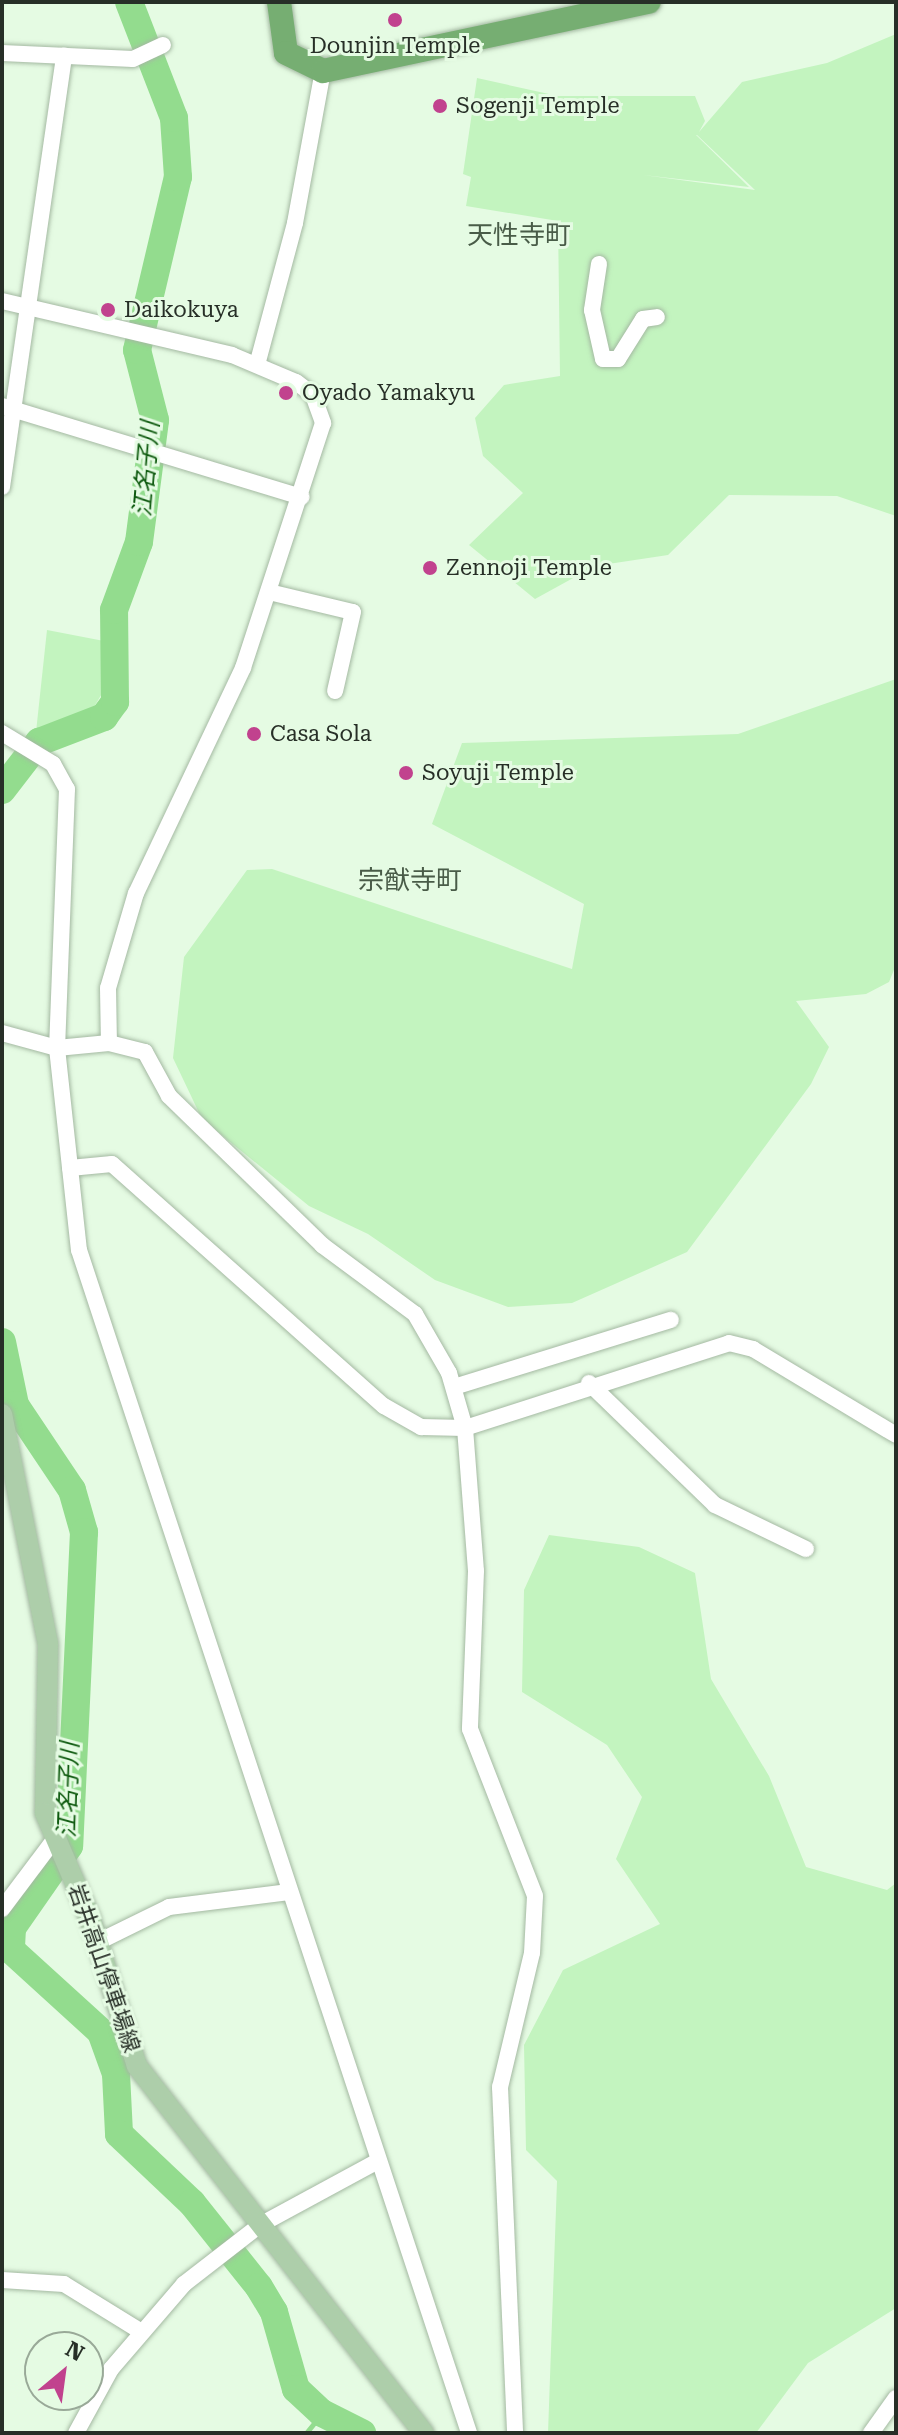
<!DOCTYPE html>
<meta charset="utf-8">
<style>
body{margin:0}
#map{position:relative;width:898px;height:2435px;overflow:hidden;background:#e5fbe3;font-family:"Roboto Serif","Noto Sans JP",serif}
div>[style]{position:absolute}
.green>*{inset:0;background:#c3f4bf}
.stream>*{height:5px;margin:-2.5px;padding:0 2.5px;transform-origin:2.5px;border-radius:2.5px;background:#93dc8e}
.river>*{height:28px;margin:-14px;padding:0 14px;transform-origin:14px;border-radius:14px;background:#93dc8e}
.roads{filter:drop-shadow(0 0 2px #a4b9a2) drop-shadow(0 0 2px #a4b9a2)}
.minor>*{height:16px;margin:-8px;padding:0 8px;transform-origin:8px;border-radius:8px;background:#fff}
.major>*{height:20px;margin:-10px;padding:0 10px;transform-origin:10px;border-radius:10px;background:#adceaa}
.highway>*{height:24px;margin:-12px;padding:0 12px;transform-origin:12px;border-radius:12px;background:#76ae72}
.dots>*{width:22px;height:22px;translate:-50% -50%;box-sizing:border-box;border:4px solid #e5fbe3;border-radius:50%}
span{translate:-50% -50%;white-space:nowrap;text-align:center;line-height:1.15;-webkit-text-stroke:6px #e5fbe3;paint-order:stroke}
.poi-label{font-size:22px;color:#272f27}
.left{translate:0 -50%;text-align:left}
.street-label{font-size:22px;color:#272f27}
.water-label{font-size:24px;color:#0e5a0f;font-style:italic}
.quarter-label{font-size:26px;color:#495c48}
.frame{position:absolute;inset:0;border:4px solid #272f27;pointer-events:none}
.north{position:absolute;left:24px;top:2331px;width:80px;height:80px;box-sizing:border-box;background:#e5fbe3;border:2px solid #99a998;border-radius:50%;rotate:29deg;font-size:22px;font-weight:700;line-height:32px;text-align:center;color:#272f27}
.north::after{content:'';display:block;margin:auto;width:28px;height:36px;background:#c1428e;clip-path:polygon(50% 0,100% 100%,50% 72%,0 100%)}
</style>
<div id="map">
<div class="green">
<div style="clip-path:polygon(evenodd,896px 34px,896px 516px,837px 496px,729px 495px,668px 555px,595px 566px,535px 599px,469px 545px,523px 493px,483px 456px,475px 418px,504px 385px,560px 376px,558px 221px,466px 206px,471px 177px,463px 174px,477px 78px,558px 96px,695px 96px,705px 121px,699px 132px,742px 82px,827px 63px,896px 34px,696px 135px,697px 135px,755px 190px,643px 175px,749px 187px,696px 135px)"></div>
<div style="clip-path:polygon(47px 630px,104px 641px,110px 680px,94px 707px,36px 732px)"></div>
<div style="clip-path:polygon(896px 679px,896px 965px,889px 982px,866px 994px,796px 1001px,829px 1047px,811px 1084px,687px 1252px,572px 1303px,508px 1307px,435px 1280px,368px 1234px,309px 1206px,202px 1119px,173px 1058px,184px 957px,247px 870px,272px 869px,572px 969px,584px 904px,432px 824px,462px 743px,738px 734px)"></div>
<div style="clip-path:polygon(549px 1535px,639px 1547px,695px 1573px,711px 1679px,769px 1776px,806px 1867px,887px 1890px,896px 1883px,896px 2308px,808px 2363px,756px 2433px,548px 2433px,557px 2181px,526px 2150px,524px 2045px,563px 1970px,660px 1924px,616px 1859px,642px 1797px,607px 1745px,522px 1692px,524px 1590px)"></div>
</div>
<div class="stream">
<div style="left:306px;top:2433px;width:26px;rotate:-51deg"></div>
</div>
<div class="river">
<div style="left:2px;top:790px;width:61px;rotate:-52.4deg"></div>
<div style="left:39px;top:742px;width:70px;rotate:-21deg"></div>
<div style="left:104px;top:717px;width:19px;rotate:-54deg"></div>
<div style="left:115px;top:702px;width:92px;rotate:-90.6deg"></div>
<div style="left:114px;top:610px;width:72px;rotate:-69.8deg"></div>
<div style="left:139px;top:542px;width:123px;rotate:-82.5deg"></div>
<div style="left:155px;top:420px;width:72px;rotate:-104.4deg"></div>
<div style="left:137px;top:350px;width:178px;rotate:-76.7deg"></div>
<div style="left:178px;top:177px;width:59px;rotate:-93.9deg"></div>
<div style="left:174px;top:118px;width:124px;rotate:-111.2deg"></div>
<div style="left:2px;top:1342px;width:64px;rotate:78.3deg"></div>
<div style="left:15px;top:1405px;width:102px;rotate:56.2deg"></div>
<div style="left:72px;top:1490px;width:44px;rotate:74.1deg"></div>
<div style="left:84px;top:1532px;width:314px;rotate:92.7deg"></div>
<div style="left:69px;top:1846px;width:100px;rotate:124.8deg"></div>
<div style="left:12px;top:1928px;width:22px;rotate:93deg"></div>
<div style="left:11px;top:1950px;width:122px;rotate:42.3deg"></div>
<div style="left:101px;top:2032px;width:45px;rotate:70.3deg"></div>
<div style="left:116px;top:2074px;width:60px;rotate:87.1deg"></div>
<div style="left:119px;top:2134px;width:100px;rotate:43.4deg"></div>
<div style="left:192px;top:2203px;width:107px;rotate:51.4deg"></div>
<div style="left:259px;top:2287px;width:29px;rotate:59deg"></div>
<div style="left:274px;top:2312px;width:80px;rotate:74.1deg"></div>
<div style="left:296px;top:2389px;width:35px;rotate:43deg"></div>
<div style="left:322px;top:2413px;width:45px;rotate:26.6deg"></div>
</div>
<div class="roads">
<div class="minor">
<div style="left:2px;top:53px;width:131px;rotate:2.6deg"></div>
<div style="left:133px;top:59px;width:33px;rotate:-25deg"></div>
<div style="left:599px;top:264px;width:47px;rotate:98.7deg"></div>
<div style="left:592px;top:310px;width:50px;rotate:77.3deg"></div>
<div style="left:603px;top:359px;width:15px"></div>
<div style="left:618px;top:359px;width:47px;rotate:-58deg"></div>
<div style="left:643px;top:319px;width:14px;rotate:-8deg"></div>
<div style="left:2px;top:301px;width:236px;rotate:13.2deg"></div>
<div style="left:232px;top:355px;width:69px;rotate:22.9deg"></div>
<div style="left:296px;top:382px;width:21px;rotate:37deg"></div>
<div style="left:313px;top:395px;width:30px;rotate:70deg"></div>
<div style="left:323px;top:423px;width:258px;rotate:108.1deg"></div>
<div style="left:243px;top:668px;width:249px;rotate:115.4deg"></div>
<div style="left:136px;top:893px;width:99px;rotate:106.4deg"></div>
<div style="left:108px;top:988px;width:55px;rotate:89deg"></div>
<div style="left:257px;top:365px;width:147px;rotate:-75deg"></div>
<div style="left:295px;top:223px;width:155px;rotate:-79.6deg"></div>
<div style="left:2px;top:406px;width:313px;rotate:16.9deg"></div>
<div style="left:2px;top:487px;width:436px;rotate:-81.8deg"></div>
<div style="left:269px;top:592px;width:86px;rotate:13.4deg"></div>
<div style="left:353px;top:612px;width:81px;rotate:102.8deg"></div>
<div style="left:2px;top:733px;width:60px;rotate:31.3deg"></div>
<div style="left:53px;top:764px;width:29px;rotate:61deg"></div>
<div style="left:67px;top:789px;width:259px;rotate:92.2deg"></div>
<div style="left:57px;top:1048px;width:203px;rotate:83.8deg"></div>
<div style="left:79px;top:1250px;width:1246px;rotate:71.75deg"></div>
<div style="left:2px;top:1033px;width:57px;rotate:15.3deg"></div>
<div style="left:57px;top:1048px;width:52px;rotate:-5.5deg"></div>
<div style="left:109px;top:1043px;width:37px;rotate:14deg"></div>
<div style="left:145px;top:1052px;width:50px;rotate:61.4deg"></div>
<div style="left:169px;top:1096px;width:214px;rotate:44.2deg"></div>
<div style="left:322px;top:1245px;width:116px;rotate:36.6deg"></div>
<div style="left:415px;top:1314px;width:68px;rotate:60deg"></div>
<div style="left:449px;top:1373px;width:57px;rotate:73.8deg"></div>
<div style="left:465px;top:1428px;width:143px;rotate:85.6deg"></div>
<div style="left:476px;top:1571px;width:158px;rotate:92.2deg"></div>
<div style="left:470px;top:1729px;width:179px;rotate:68.7deg"></div>
<div style="left:535px;top:1896px;width:57px;rotate:93deg"></div>
<div style="left:532px;top:1953px;width:138px;rotate:103.4deg"></div>
<div style="left:500px;top:2087px;width:346px;rotate:87.5deg"></div>
<div style="left:70px;top:1168px;width:42px;rotate:-5.4deg"></div>
<div style="left:112px;top:1164px;width:364px;rotate:41.7deg"></div>
<div style="left:384px;top:1406px;width:43px;rotate:29.6deg"></div>
<div style="left:421px;top:1427px;width:44px;rotate:1.3deg"></div>
<div style="left:465px;top:1428px;width:277px;rotate:-17.8deg"></div>
<div style="left:729px;top:1343px;width:25px;rotate:14deg"></div>
<div style="left:753px;top:1349px;width:167px;rotate:31deg"></div>
<div style="left:589px;top:1383px;width:175px;rotate:44.1deg"></div>
<div style="left:715px;top:1505px;width:101px;rotate:25.8deg"></div>
<div style="left:454px;top:1387px;width:227px;rotate:-17.2deg"></div>
<div style="left:2px;top:1909px;width:86px;rotate:-53deg"></div>
<div style="left:98px;top:1942px;width:79px;rotate:-26.2deg"></div>
<div style="left:169px;top:1907px;width:121px;rotate:-7.1deg"></div>
<div style="left:2px;top:2280px;width:62px;rotate:3.7deg"></div>
<div style="left:64px;top:2284px;width:89px;rotate:31.7deg"></div>
<div style="left:76px;top:2433px;width:73px;rotate:-61.3deg"></div>
<div style="left:111px;top:2369px;width:112px;rotate:-49.3deg"></div>
<div style="left:184px;top:2284px;width:96px;rotate:-37.8deg"></div>
<div style="left:260px;top:2225px;width:132px;rotate:-28.5deg"></div>
<div style="left:871px;top:2433px;width:43px;rotate:-54.5deg"></div>
</div>
<div class="major">
<div style="left:2px;top:1414px;width:235px;rotate:78.7deg"></div>
<div style="left:48px;top:1644px;width:169px;rotate:91deg"></div>
<div style="left:45px;top:1813px;width:114px;rotate:66.8deg"></div>
<div style="left:90px;top:1918px;width:155px;rotate:72.4deg"></div>
<div style="left:137px;top:2066px;width:466px;rotate:52deg"></div>
</div>
<div class="highway">
<div style="left:279px;top:2px;width:51px;rotate:82.2deg"></div>
<div style="left:286px;top:53px;width:41px;rotate:25.9deg"></div>
<div style="left:323px;top:71px;width:333px;rotate:-12deg"></div>
</div>
</div>
<div class="dots">
<div style="left:395px;top:20px;background:#c1428e"></div>
<div style="left:440px;top:106px;background:#c1428e"></div>
<div style="left:108px;top:310px;background:#c1428e"></div>
<div style="left:286px;top:393px;background:#c1428e"></div>
<div style="left:430px;top:568px;background:#c1428e"></div>
<div style="left:254px;top:734px;background:#c1428e"></div>
<div style="left:406px;top:773px;background:#c1428e"></div>
</div>
<div class="poi-label">
<span style="left:395px;top:46px">Dounjin Temple</span>
<span class="left" style="left:456px;top:106px">Sogenji Temple</span>
<span class="left" style="left:124px;top:310px">Daikokuya</span>
<span class="left" style="left:302px;top:393px">Oyado Yamakyu</span>
<span class="left" style="left:446px;top:568px">Zennoji Temple</span>
<span class="left" style="left:270px;top:734px">Casa Sola</span>
<span class="left" style="left:422px;top:773px">Soyuji Temple</span>
</div>
<div class="street-label">
<span style="left:104px;top:1968px;rotate:71deg">岩井高山停車場線</span>
</div>
<div class="water-label">
<span style="left:147px;top:469px;rotate:-85deg">江名子川</span>
<span style="left:69px;top:1790px;rotate:-88deg">江名子川</span>
</div>
<div class="quarter-label">
<span style="left:519px;top:236px">天性寺町</span>
<span style="left:410px;top:881px">宗猷寺町</span>
</div>
<div class="frame"></div>
<div class="north">N</div>
</div>
